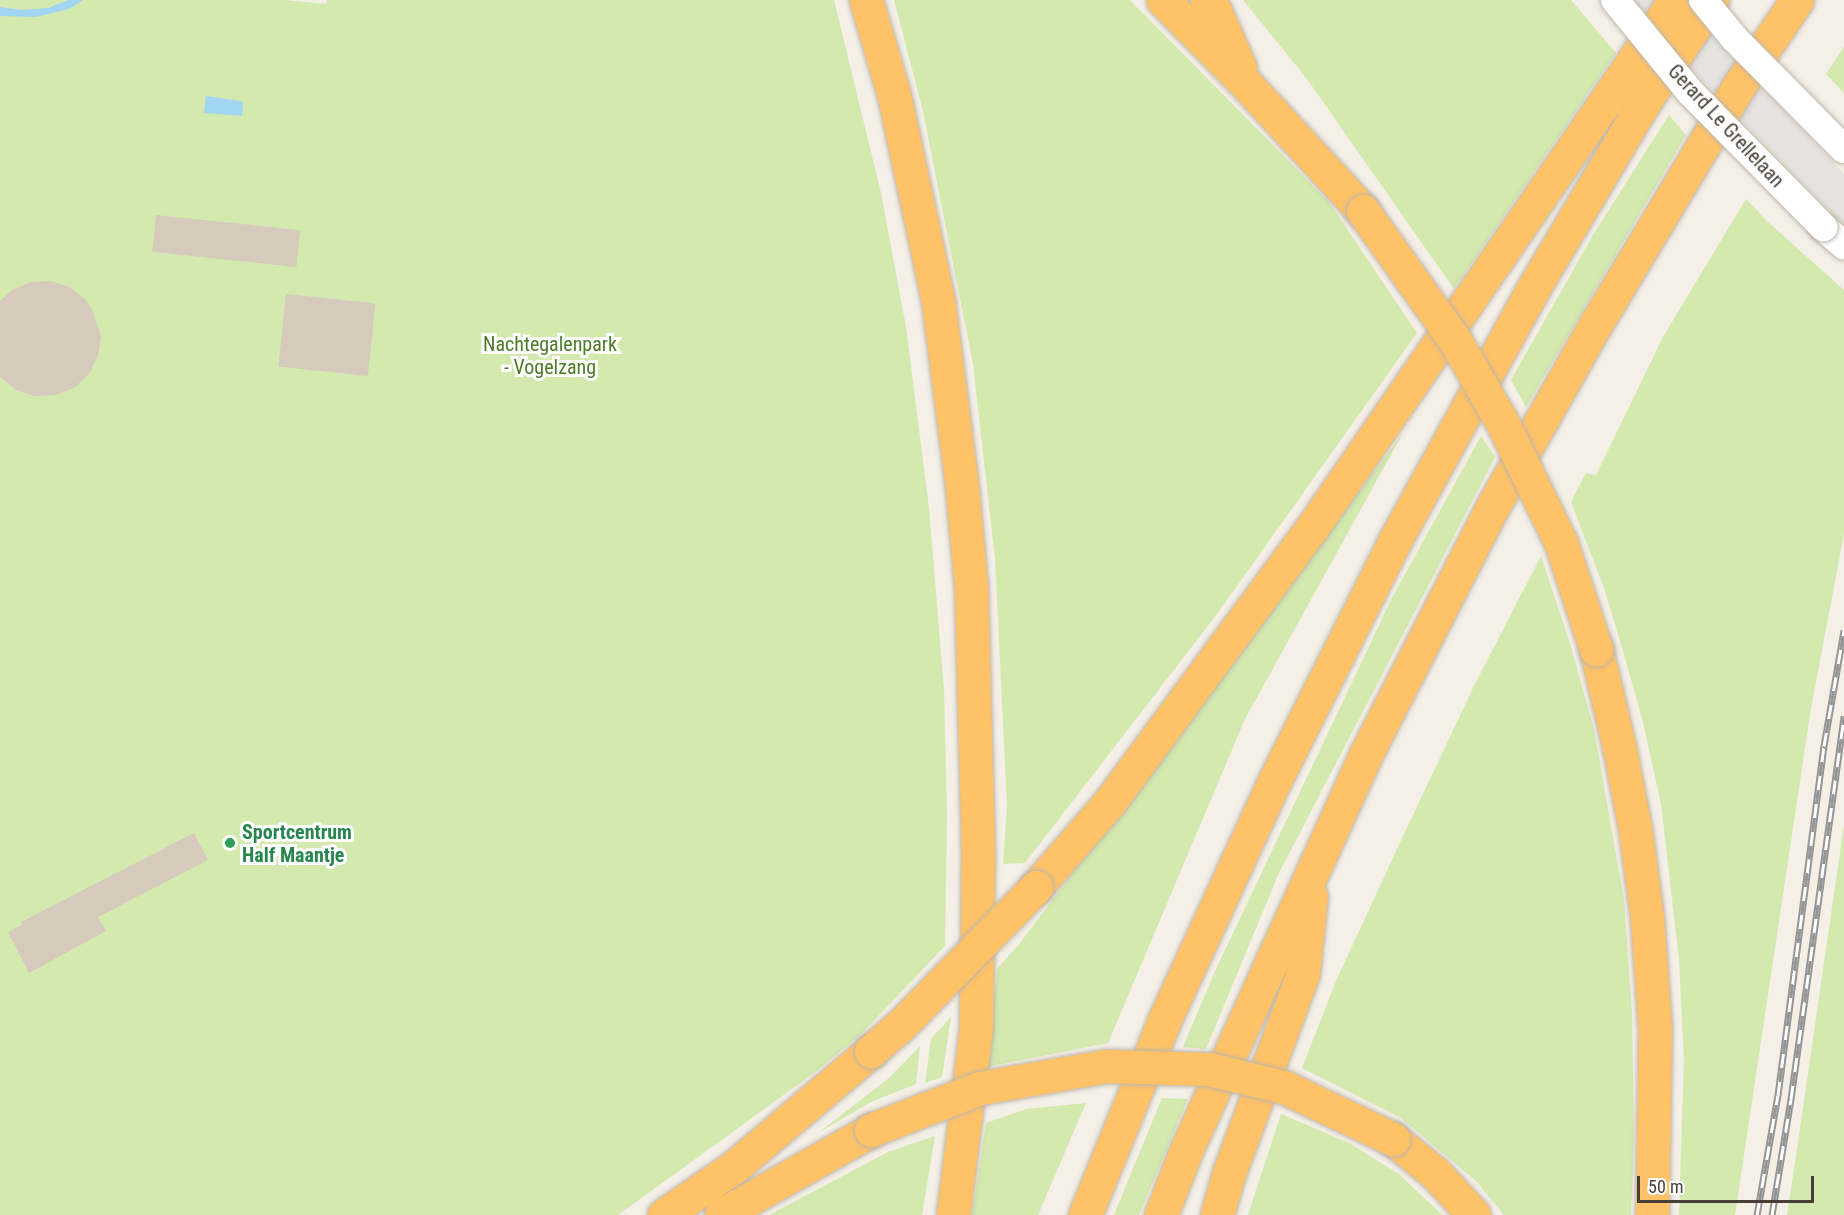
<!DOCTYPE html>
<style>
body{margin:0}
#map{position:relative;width:1844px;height:1215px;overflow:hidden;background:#f4efe7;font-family:"Roboto Condensed",sans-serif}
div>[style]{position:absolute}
.green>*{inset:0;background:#d3e9ae}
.parking>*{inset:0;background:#e5e2df}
.water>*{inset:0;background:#a1d6f2}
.building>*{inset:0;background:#d6cabc;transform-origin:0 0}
.roads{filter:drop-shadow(0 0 2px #bfb6a9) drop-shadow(0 0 2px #bfb6a9)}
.minor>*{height:28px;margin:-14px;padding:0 14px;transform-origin:14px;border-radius:14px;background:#fff}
.highway>*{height:33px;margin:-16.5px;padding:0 16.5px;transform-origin:16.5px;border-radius:16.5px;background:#ffc266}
.rail>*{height:7px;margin-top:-3.5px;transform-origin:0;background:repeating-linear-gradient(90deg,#fff 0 14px,#969696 0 28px);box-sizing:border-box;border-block:2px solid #969696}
.bridges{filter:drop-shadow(0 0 2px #bfb6a9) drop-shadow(0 0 2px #bfb6a9)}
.minor-bridge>*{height:28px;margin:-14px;padding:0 14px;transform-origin:14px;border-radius:14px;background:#fff}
.highway-bridge>*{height:33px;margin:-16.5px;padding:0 16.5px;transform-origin:16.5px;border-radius:16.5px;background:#ffc266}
.dots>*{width:16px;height:16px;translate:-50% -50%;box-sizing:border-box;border:3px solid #fff;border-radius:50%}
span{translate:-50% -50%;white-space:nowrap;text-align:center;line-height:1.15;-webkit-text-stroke:6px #fff;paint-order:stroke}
.street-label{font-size:20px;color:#473f35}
.park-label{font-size:20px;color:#4c7a27}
.leisure-label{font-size:20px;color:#27864d;font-weight:700}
.left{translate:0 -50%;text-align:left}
.scale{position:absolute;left:1637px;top:1176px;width:177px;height:27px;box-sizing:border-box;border:3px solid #473f35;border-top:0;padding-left:8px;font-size:18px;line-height:21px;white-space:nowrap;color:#473f35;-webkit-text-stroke:4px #fff;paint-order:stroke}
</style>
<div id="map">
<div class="green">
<div style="clip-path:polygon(0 0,285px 0,326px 4px,327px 0,834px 0,881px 193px,906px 327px,929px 508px,944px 690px,947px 814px,945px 946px,860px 1035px,818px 1070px,618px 1215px,0 1215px)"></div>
<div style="clip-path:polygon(894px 0,1130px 0,1329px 202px,1417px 333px,1217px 614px,1025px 863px,1003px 864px,1007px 805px,995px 559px,973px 364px,923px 111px)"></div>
<div style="clip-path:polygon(1243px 0,1571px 0,1616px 53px,1454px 289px,1307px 79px)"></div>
<div style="clip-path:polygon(1844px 47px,1844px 93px,1826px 74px)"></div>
<div style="clip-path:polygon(1669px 115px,1686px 135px,1526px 407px,1511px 380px,1593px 235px)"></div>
<div style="clip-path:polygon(1746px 199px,1768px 222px,1844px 290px,1844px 534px,1811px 708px,1735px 1215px,1679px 1215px,1684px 1060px,1679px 960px,1661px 804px,1643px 722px,1623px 651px,1604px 588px,1571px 502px,1586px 473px,1596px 475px,1663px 337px)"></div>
<div style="clip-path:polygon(1403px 433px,1245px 719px,1108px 1043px,987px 1067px,997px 969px,1020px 943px)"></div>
<div style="clip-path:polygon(1481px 436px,1495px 457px,1278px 875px,1206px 1049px,1183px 1047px,1215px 971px,1392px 598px)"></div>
<div style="clip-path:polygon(1541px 556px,1571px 647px,1594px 729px,1624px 900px,1632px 1013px,1634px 1140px,1631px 1215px,1504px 1215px,1476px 1181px,1401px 1118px,1302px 1068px,1336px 981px,1404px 834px,1474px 686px)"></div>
<div style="clip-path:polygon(1844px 825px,1844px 1215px,1787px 1215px,1796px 1156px)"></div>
<div style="clip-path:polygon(951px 1017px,942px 1077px,925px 1083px,931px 1039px)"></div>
<div style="clip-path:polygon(920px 1046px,916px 1084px,871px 1102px,818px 1133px,889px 1078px)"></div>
<div style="clip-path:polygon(1162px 1098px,1188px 1099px,1139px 1215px,1114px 1215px)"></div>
<div style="clip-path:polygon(1086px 1103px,1038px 1215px,972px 1215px,986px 1123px,1026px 1109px)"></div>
<div style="clip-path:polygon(1281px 1114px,1349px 1143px,1399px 1174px,1442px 1215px,1248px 1215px)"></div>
<div style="clip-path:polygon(935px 1136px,922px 1215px,769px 1215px,888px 1152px)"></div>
</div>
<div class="parking">
<div style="clip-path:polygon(1634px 0,1681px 0,1709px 33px,1844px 174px,1844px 225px,1697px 75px)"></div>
</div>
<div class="water">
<div style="clip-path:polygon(68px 0,83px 0,69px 9px,36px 17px,0 16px,0 7px,21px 10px,48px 8px)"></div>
<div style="clip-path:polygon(206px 96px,241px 101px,243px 103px,242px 116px,204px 113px)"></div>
</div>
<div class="building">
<div style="left:156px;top:215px;width:145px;height:37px;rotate:6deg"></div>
<div style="clip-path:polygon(51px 281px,70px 287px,86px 300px,92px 309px,101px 336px,98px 356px,89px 374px,74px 388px,56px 395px,35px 396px,16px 390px,0 377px,0 301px,12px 290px,31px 282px)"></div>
<div style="left:286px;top:294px;width:90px;height:73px;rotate:6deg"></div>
<div style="clip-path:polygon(194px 833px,208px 860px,98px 917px,106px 931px,29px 973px,8px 932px,22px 925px,21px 922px)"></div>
</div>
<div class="roads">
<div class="minor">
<div style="left:1823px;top:227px;width:28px;rotate:41deg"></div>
</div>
<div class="highway">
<div style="left:866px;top:0;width:99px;rotate:73.6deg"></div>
<div style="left:894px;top:95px;width:210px;rotate:77.9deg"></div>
<div style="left:938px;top:300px;width:190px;rotate:82.7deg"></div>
<div style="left:962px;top:488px;width:98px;rotate:84.8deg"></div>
<div style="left:971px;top:586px;width:268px;rotate:88.5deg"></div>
<div style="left:978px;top:854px;width:174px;rotate:90.7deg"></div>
<div style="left:976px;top:1028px;width:188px;rotate:97deg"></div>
<div style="left:1163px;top:0;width:121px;rotate:45.3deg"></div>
<div style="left:1248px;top:86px;width:170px;rotate:47.4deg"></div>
<div style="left:1207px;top:0;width:14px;rotate:54deg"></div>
<div style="left:1215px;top:11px;width:62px;rotate:66.3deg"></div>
<div style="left:1596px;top:649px;width:100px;rotate:76.7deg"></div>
<div style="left:1619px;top:746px;width:84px;rotate:79deg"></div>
<div style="left:1635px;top:828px;width:90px;rotate:82.3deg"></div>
<div style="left:1647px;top:917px;width:112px;rotate:85.9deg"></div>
<div style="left:1655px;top:1029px;width:186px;rotate:90.9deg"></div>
<div style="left:1036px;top:887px;width:111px;rotate:-49deg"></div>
<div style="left:1109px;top:803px;width:342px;rotate:-53.6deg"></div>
<div style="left:1312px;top:528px;width:641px;rotate:-55.49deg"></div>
<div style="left:1393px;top:1139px;width:54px;rotate:39deg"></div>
<div style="left:1435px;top:1173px;width:57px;rotate:47.1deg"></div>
<div style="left:664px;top:1215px;width:85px;rotate:-34.4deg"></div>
<div style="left:734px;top:1167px;width:180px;rotate:-40.3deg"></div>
<div style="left:721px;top:1215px;width:172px;rotate:-29.5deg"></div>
<div style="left:1085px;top:1215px;width:209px;rotate:-67.8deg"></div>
<div style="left:1164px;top:1021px;width:263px;rotate:-65.3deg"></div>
<div style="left:1274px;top:782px;width:268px;rotate:-63.4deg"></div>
<div style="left:1394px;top:542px;width:289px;rotate:-61.2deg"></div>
<div style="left:1533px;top:289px;width:215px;rotate:-59.3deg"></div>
<div style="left:1643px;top:104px;width:125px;rotate:-56.4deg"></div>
<div style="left:1161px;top:1215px;width:66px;rotate:-68.8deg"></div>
<div style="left:1185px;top:1153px;width:438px;rotate:-65.6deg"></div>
<div style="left:1366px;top:754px;width:276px;rotate:-62.9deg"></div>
<div style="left:1492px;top:508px;width:214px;rotate:-60.6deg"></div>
<div style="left:1597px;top:322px;width:274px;rotate:-59deg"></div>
<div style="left:1738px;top:87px;width:105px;rotate:-55.9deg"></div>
<div style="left:1217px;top:1215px;width:44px;rotate:-74.1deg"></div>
<div style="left:1229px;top:1173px;width:213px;rotate:-69.7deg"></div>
<div style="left:1303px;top:973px;width:77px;rotate:-84.1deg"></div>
</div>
</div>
<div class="rail">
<div style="left:1757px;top:1215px;width:122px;rotate:-80.1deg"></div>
<div style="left:1778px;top:1095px;width:352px;rotate:-82.5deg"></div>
<div style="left:1824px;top:746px;width:118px;rotate:-80.2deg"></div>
<div style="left:1772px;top:1215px;width:118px;rotate:-80.7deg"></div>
<div style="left:1791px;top:1099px;width:387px;rotate:-82.1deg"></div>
</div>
<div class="bridges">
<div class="minor-bridge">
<div style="left:1615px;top:0;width:119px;rotate:50.8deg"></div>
<div style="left:1690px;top:92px;width:190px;rotate:45.4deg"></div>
<div style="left:1703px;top:0;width:49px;rotate:50.8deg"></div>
<div style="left:1734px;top:38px;width:156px;rotate:45.3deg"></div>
</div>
<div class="highway-bridge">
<div style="left:1363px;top:211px;width:161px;rotate:54.6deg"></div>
<div style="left:1456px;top:342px;width:92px;rotate:60.1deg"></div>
<div style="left:1502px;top:422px;width:135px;rotate:64deg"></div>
<div style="left:1561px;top:543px;width:112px;rotate:71.7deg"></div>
<div style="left:871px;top:1051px;width:40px;rotate:-41deg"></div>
<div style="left:901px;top:1025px;width:193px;rotate:-45.6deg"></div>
<div style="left:871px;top:1130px;width:117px;rotate:-21.1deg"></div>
<div style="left:980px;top:1088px;width:128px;rotate:-9.9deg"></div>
<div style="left:1106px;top:1066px;width:103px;rotate:1.7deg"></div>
<div style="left:1209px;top:1069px;width:77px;rotate:13.5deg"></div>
<div style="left:1284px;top:1087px;width:121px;rotate:25.5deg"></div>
</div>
</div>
<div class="dots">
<div style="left:230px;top:843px;background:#2e9e5b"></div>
</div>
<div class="street-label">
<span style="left:1726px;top:126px;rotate:47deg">Gerard Le Grellelaan</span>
</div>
<div class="park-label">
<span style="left:550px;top:356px">Nachtegalenpark<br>- Vogelzang</span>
</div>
<div class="leisure-label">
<span class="left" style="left:242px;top:844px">Sportcentrum<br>Half Maantje</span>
</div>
<div class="scale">50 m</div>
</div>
